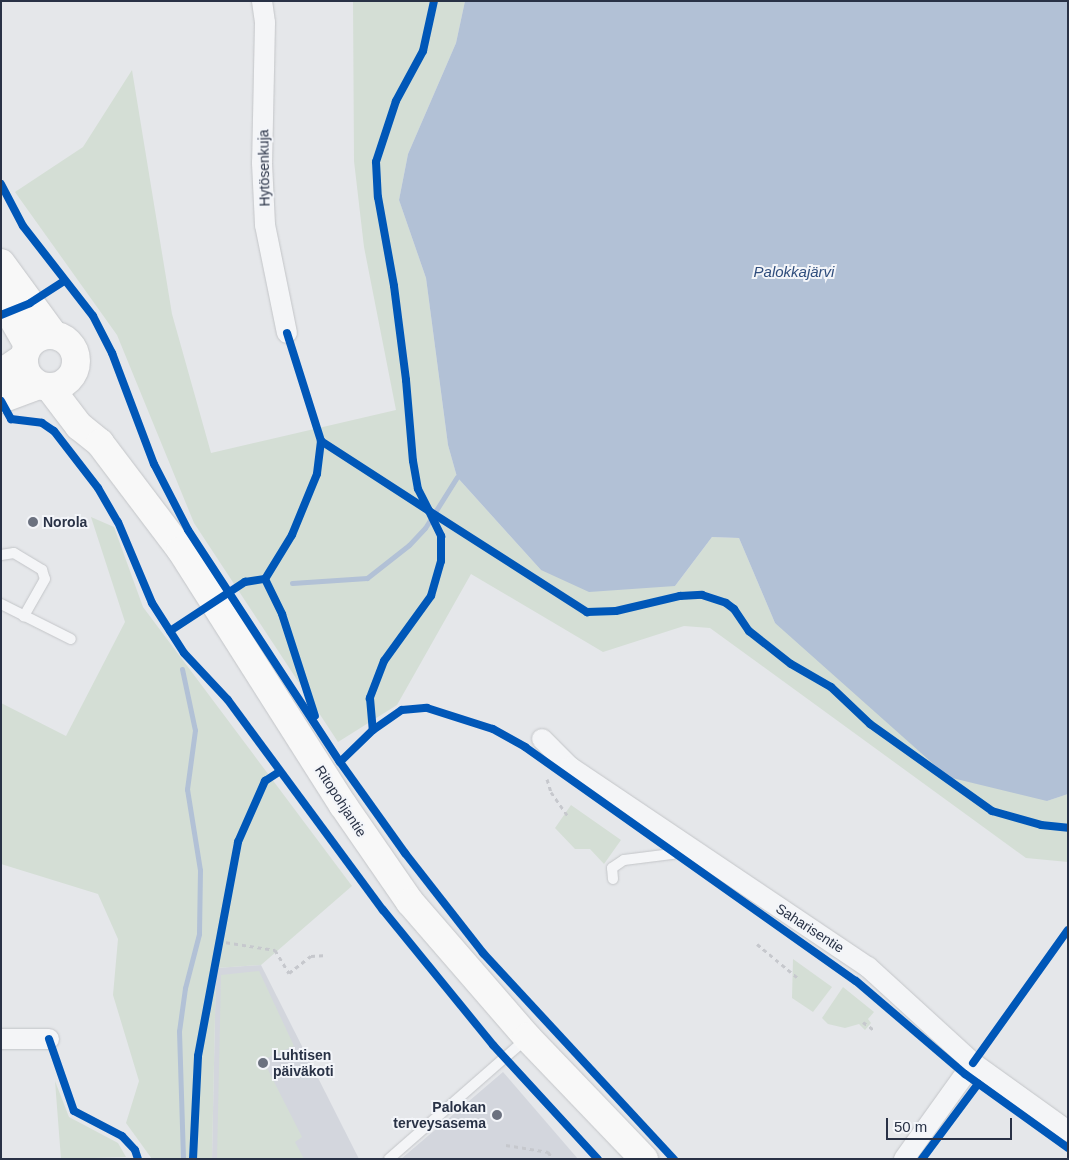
<!DOCTYPE html>
<meta charset="utf-8">
<style>
body{margin:0}
#map{position:relative;width:1069px;height:1160px;overflow:hidden;background:#e5e7ea;font-family:Helvetica,sans-serif}
div>[style]{position:absolute}
.built>*{inset:0;background:#d3d6dd}
.green>*{inset:0;background:#d4ded5}
.water>*{inset:0;background:#b2c1d6}
.stream>*{height:5px;margin:-2.5px;padding:0 2.5px;transform-origin:2.5px;border-radius:2.5px;background:#b2c1d6}
.path>*{height:3px;margin-top:-1.5px;transform-origin:0;background:repeating-linear-gradient(90deg,#c6c8cd 0 4px,transparent 0 8px)}
.roads{filter:drop-shadow(0 0 1px #c3c5c8) drop-shadow(0 0 1px #c3c5c8)}
.lane>*{height:10px;margin:-5px;padding:0 5px;transform-origin:5px;border-radius:5px;background:#f4f5f7}
.street>*{height:20px;margin:-10px;padding:0 10px;transform-origin:10px;border-radius:10px;background:#f4f5f7}
.secondary>*{height:28px;margin:-14px;padding:0 14px;transform-origin:14px;border-radius:14px;background:#f8f8f8}
.secondary>.ring{margin:-14px;padding:0;box-sizing:content-box;background:none;border:28px solid #f8f8f8;border-radius:50%}
.cycleway>*{height:8px;margin:-4px;padding:0 4px;transform-origin:4px;border-radius:4px;background:#0057b8}
.dots>*{width:14px;height:14px;translate:-50% -50%;box-sizing:border-box;border:2px solid #f3f5f9;border-radius:50%}
span{translate:-50% -50%;white-space:nowrap;text-align:center;line-height:1.15;-webkit-text-stroke:4px #f3f5f9;paint-order:stroke}
.street-label{font-size:14px;color:#293246}
.poi-label{font-size:14px;color:#293246;font-weight:700}
.left{translate:0 -50%;text-align:left}
.right{translate:-100% -50%;text-align:right}
.water-label{font-size:15px;color:#304e7d;font-style:italic}
.frame{position:absolute;inset:0;border:2px solid #293246;pointer-events:none}
.scale{position:absolute;left:886px;top:1118px;width:126px;height:22px;box-sizing:border-box;border:2px solid #293246;border-top:0;padding-left:6px;font-size:15px;line-height:18px;white-space:nowrap;color:#293246;-webkit-text-stroke:4px #f3f5f9;paint-order:stroke}
</style>
<div id="map">
<div class="built">
<div style="clip-path:polygon(261px 965px,359px 1159px,212px 1159px,216px 968px)"></div>
<div style="clip-path:polygon(503px 1072px,578px 1159px,401px 1159px)"></div>
</div>
<div class="green">
<div style="clip-path:polygon(353px 1px,465px 1px,456px 43px,408px 154px,399px 200px,426px 278px,448px 445px,457px 477px,541px 570px,675px 586px,712px 537px,739px 538px,775px 623px,1047px 801px,1068px 794px,1068px 862px,1026px 858px,710px 628px,684px 626px,603px 652px,471px 574px,397px 705px,338px 742px,194px 523px,117px 335px,15px 192px,83px 147px,132px 70px,172px 314px,211px 453px,396px 410px,364px 247px,354px 161px)"></div>
<div style="clip-path:polygon(91px 517px,114px 527px,143px 607px,352px 886px,261px 965px,216px 968px,212px 1159px,170px 1159px,170px 1150px,170px 1159px,152px 1159px,126px 1123px,139px 1081px,113px 995px,118px 939px,98px 894px,1px 864px,1px 703px,66px 736px,125px 622px)"></div>
<div style="clip-path:polygon(571px 805px,621px 840px,604px 864px,590px 849px,575px 849px,555px 828px)"></div>
<div style="clip-path:polygon(793px 959px,832px 987px,813px 1012px,792px 998px)"></div>
<div style="clip-path:polygon(259px 971px,294px 1046px,263px 1060px,302px 1137px,295px 1142px,304px 1159px,217px 1159px,221px 975px)"></div>
<div style="clip-path:polygon(843px 987px,874px 1012px,868px 1019px,871px 1023px,865px 1030px,859px 1024px,845px 1028px,828px 1024px,822px 1018px)"></div>
<div style="clip-path:polygon(55px 1081px,69px 1117px,118px 1143px,126px 1157px,61px 1159px)"></div>
</div>
<div class="water">
<div style="clip-path:polygon(465px 1px,1068px 1px,1068px 794px,1047px 801px,948px 777px,775px 623px,739px 538px,712px 537px,675px 586px,589px 592px,541px 570px,457px 477px,448px 445px,426px 278px,399px 200px,408px 154px,456px 43px)"></div>
</div>
<div class="stream">
<div style="left:292px;top:583px;width:75px;rotate:-3.8deg"></div>
<div style="left:367px;top:578px;width:53px;rotate:-38.2deg"></div>
<div style="left:409px;top:545px;width:23px;rotate:-47deg"></div>
<div style="left:425px;top:528px;width:60px;rotate:-57.9deg"></div>
<div style="left:182px;top:669px;width:62px;rotate:78deg"></div>
<div style="left:195px;top:730px;width:60px;rotate:97.7deg"></div>
<div style="left:187px;top:789px;width:82px;rotate:80.9deg"></div>
<div style="left:200px;top:870px;width:64px;rotate:90.9deg"></div>
<div style="left:199px;top:934px;width:56px;rotate:104.5deg"></div>
<div style="left:185px;top:988px;width:43px;rotate:97.9deg"></div>
<div style="left:179px;top:1031px;width:128px;rotate:88.2deg"></div>
</div>
<div class="path">
<div style="left:547px;top:779px;width:14px;rotate:73deg"></div>
<div style="left:551px;top:792px;width:29px;rotate:55deg"></div>
<div style="left:218px;top:941px;width:58px;rotate:9deg"></div>
<div style="left:275px;top:950px;width:27px;rotate:59deg"></div>
<div style="left:289px;top:973px;width:28px;rotate:-38deg"></div>
<div style="left:311px;top:956px;width:16px;rotate:-4deg"></div>
<div style="left:757px;top:944px;width:53px;rotate:39.7deg"></div>
<div style="left:863px;top:1022px;width:14px;rotate:36deg"></div>
<div style="left:506px;top:1145px;width:43px;rotate:9.5deg"></div>
<div style="left:548px;top:1152px;width:9px;rotate:54deg"></div>
</div>
<div class="roads">
<div class="lane">
<div style="left:1px;top:555px;width:13px;rotate:-9deg"></div>
<div style="left:14px;top:553px;width:33px;rotate:31deg"></div>
<div style="left:42px;top:570px;width:9px;rotate:72deg"></div>
<div style="left:45px;top:579px;width:43px;rotate:119.6deg"></div>
<div style="left:1px;top:604px;width:78px;rotate:26.6deg"></div>
<div style="left:613px;top:879px;width:11px;rotate:-95deg"></div>
<div style="left:612px;top:868px;width:14px;rotate:-34deg"></div>
<div style="left:624px;top:860px;width:48px;rotate:-7.1deg"></div>
<div style="left:672px;top:854px;width:16px;rotate:-22deg"></div>
<div style="left:389px;top:1159px;width:184px;rotate:-41.2deg"></div>
</div>
<div class="street">
<div style="left:262px;top:1px;width:22px;rotate:82deg"></div>
<div style="left:265px;top:23px;width:140px;rotate:91.2deg"></div>
<div style="left:262px;top:163px;width:62px;rotate:87.2deg"></div>
<div style="left:265px;top:225px;width:110px;rotate:78.5deg"></div>
<div style="left:542px;top:739px;width:40px;rotate:45deg"></div>
<div style="left:570px;top:767px;width:359px;rotate:33.9deg"></div>
<div style="left:868px;top:967px;width:142px;rotate:42.4deg"></div>
<div style="left:973px;top:1063px;width:117px;rotate:35.6deg"></div>
<div style="left:1px;top:1039px;width:48px"></div>
<div style="left:904px;top:1159px;width:118px;rotate:-54.3deg"></div>
</div>
<div class="secondary">
<div style="left:1px;top:263px;width:88px;rotate:53.8deg"></div>
<div style="left:1px;top:276px;width:37px;rotate:77deg"></div>
<div style="left:9px;top:312px;width:38px;rotate:60deg"></div>
<div class="ring" style="left:24px;top:335px;width:24px;height:24px"></div>
<div style="left:1px;top:373px;width:27px;rotate:-34deg"></div>
<div style="left:50px;top:388px;width:48px;rotate:52.7deg"></div>
<div style="left:79px;top:426px;width:27px;rotate:39deg"></div>
<div style="left:100px;top:443px;width:134px;rotate:52.9deg"></div>
<div style="left:181px;top:550px;width:302px;rotate:57.6deg"></div>
<div style="left:343px;top:805px;width:118px;rotate:55.4deg"></div>
<div style="left:410px;top:902px;width:179px;rotate:49.1deg"></div>
<div style="left:527px;top:1037px;width:169px;rotate:46.2deg"></div>
<div style="left:1px;top:399px;width:40px;rotate:-20.2deg"></div>
</div>
</div>
<div class="cycleway">
<div style="left:434px;top:1px;width:51px;rotate:102.4deg"></div>
<div style="left:423px;top:51px;width:57px;rotate:118.4deg"></div>
<div style="left:396px;top:101px;width:64px;rotate:108.2deg"></div>
<div style="left:376px;top:162px;width:35px;rotate:87deg"></div>
<div style="left:378px;top:197px;width:90px;rotate:79.8deg"></div>
<div style="left:394px;top:286px;width:95px;rotate:82.7deg"></div>
<div style="left:406px;top:380px;width:81px;rotate:85.1deg"></div>
<div style="left:413px;top:461px;width:28px;rotate:80deg"></div>
<div style="left:418px;top:489px;width:25px;rotate:63deg"></div>
<div style="left:429px;top:511px;width:188px;rotate:32.6deg"></div>
<div style="left:587px;top:612px;width:29px;rotate:-2deg"></div>
<div style="left:616px;top:611px;width:66px;rotate:-13.2deg"></div>
<div style="left:680px;top:596px;width:22px;rotate:-3deg"></div>
<div style="left:702px;top:595px;width:25px;rotate:18deg"></div>
<div style="left:726px;top:603px;width:10px;rotate:37deg"></div>
<div style="left:734px;top:609px;width:27px;rotate:56deg"></div>
<div style="left:749px;top:631px;width:53px;rotate:38.2deg"></div>
<div style="left:791px;top:664px;width:46px;rotate:29.9deg"></div>
<div style="left:831px;top:687px;width:54px;rotate:43.5deg"></div>
<div style="left:870px;top:724px;width:150px;rotate:35.5deg"></div>
<div style="left:992px;top:811px;width:51px;rotate:15.9deg"></div>
<div style="left:1041px;top:825px;width:27px;rotate:6deg"></div>
<div style="left:1px;top:184px;width:47px;rotate:62.4deg"></div>
<div style="left:23px;top:226px;width:114px;rotate:52.1deg"></div>
<div style="left:93px;top:316px;width:42px;rotate:62.8deg"></div>
<div style="left:112px;top:353px;width:119px;rotate:69.3deg"></div>
<div style="left:154px;top:464px;width:74px;rotate:62.7deg"></div>
<div style="left:188px;top:530px;width:277px;rotate:56.8deg"></div>
<div style="left:340px;top:762px;width:112px;rotate:54.5deg"></div>
<div style="left:405px;top:853px;width:127px;rotate:52deg"></div>
<div style="left:483px;top:953px;width:281px;rotate:47.2deg"></div>
<div style="left:1px;top:315px;width:31px;rotate:-22deg"></div>
<div style="left:30px;top:303px;width:40px;rotate:-32.9deg"></div>
<div style="left:287px;top:333px;width:113px;rotate:72.5deg"></div>
<div style="left:321px;top:441px;width:33px;rotate:97deg"></div>
<div style="left:317px;top:474px;width:66px;rotate:112.3deg"></div>
<div style="left:292px;top:535px;width:52px;rotate:121.5deg"></div>
<div style="left:265px;top:579px;width:39px;rotate:64deg"></div>
<div style="left:282px;top:614px;width:107px;rotate:72.1deg"></div>
<div style="left:1px;top:401px;width:21px;rotate:61deg"></div>
<div style="left:11px;top:419px;width:31px;rotate:7deg"></div>
<div style="left:42px;top:423px;width:14px;rotate:34deg"></div>
<div style="left:54px;top:431px;width:72px;rotate:52.3deg"></div>
<div style="left:98px;top:488px;width:39px;rotate:60deg"></div>
<div style="left:118px;top:522px;width:88px;rotate:67.2deg"></div>
<div style="left:152px;top:603px;width:59px;rotate:57.4deg"></div>
<div style="left:184px;top:653px;width:64px;rotate:46.9deg"></div>
<div style="left:228px;top:700px;width:261px;rotate:53.6deg"></div>
<div style="left:383px;top:910px;width:174px;rotate:50.8deg"></div>
<div style="left:493px;top:1045px;width:155px;rotate:47.4deg"></div>
<div style="left:321px;top:441px;width:129px;rotate:32.9deg"></div>
<div style="left:429px;top:511px;width:28px;rotate:64deg"></div>
<div style="left:441px;top:536px;width:25px;rotate:90deg"></div>
<div style="left:441px;top:561px;width:36px;rotate:106deg"></div>
<div style="left:431px;top:596px;width:80px;rotate:125.9deg"></div>
<div style="left:384px;top:661px;width:40px;rotate:111deg"></div>
<div style="left:370px;top:698px;width:32px;rotate:85deg"></div>
<div style="left:170px;top:631px;width:90px;rotate:-33.2deg"></div>
<div style="left:245px;top:582px;width:20px;rotate:-9deg"></div>
<div style="left:340px;top:762px;width:46px;rotate:-44.1deg"></div>
<div style="left:373px;top:730px;width:35px;rotate:-35deg"></div>
<div style="left:402px;top:710px;width:25px;rotate:-5deg"></div>
<div style="left:427px;top:708px;width:69px;rotate:17.7deg"></div>
<div style="left:493px;top:729px;width:37px;rotate:29deg"></div>
<div style="left:525px;top:747px;width:405px;rotate:35.3deg"></div>
<div style="left:856px;top:981px;width:143px;rotate:40.5deg"></div>
<div style="left:965px;top:1074px;width:127px;rotate:35.7deg"></div>
<div style="left:49px;top:1039px;width:76px;rotate:70.9deg"></div>
<div style="left:74px;top:1111px;width:54px;rotate:27.5deg"></div>
<div style="left:122px;top:1136px;width:19px;rotate:47deg"></div>
<div style="left:135px;top:1150px;width:9px;rotate:72deg"></div>
<div style="left:973px;top:1063px;width:163px;rotate:-54.5deg"></div>
<div style="left:193px;top:1159px;width:103px;rotate:-87.2deg"></div>
<div style="left:198px;top:1056px;width:218px;rotate:-79.4deg"></div>
<div style="left:238px;top:842px;width:67px;rotate:-66.1deg"></div>
<div style="left:265px;top:781px;width:17px;rotate:-33deg"></div>
<div style="left:922px;top:1159px;width:94px;rotate:-53.3deg"></div>
</div>
<div class="dots">
<div style="left:33px;top:522px;background:#6b717f"></div>
<div style="left:263px;top:1063px;background:#6b717f"></div>
<div style="left:497px;top:1115px;background:#6b717f"></div>
</div>
<div class="street-label">
<span style="left:264px;top:168px;rotate:-91deg">Hytösenkuja</span>
<span style="left:341px;top:801px;rotate:57deg">Ritopohjantie</span>
<span style="left:810px;top:928px;rotate:33deg">Saharisentie</span>
</div>
<div class="poi-label">
<span class="left" style="left:43px;top:522px">Norola</span>
<span class="left" style="left:273px;top:1063px">Luhtisen<br>päiväkoti</span>
<span class="right" style="left:486px;top:1115px">Palokan<br>terveysasema</span>
</div>
<div class="water-label">
<span style="left:794px;top:272px">Palokkajärvi</span>
</div>
<div class="frame"></div>
<div class="scale">50 m</div>
</div>
